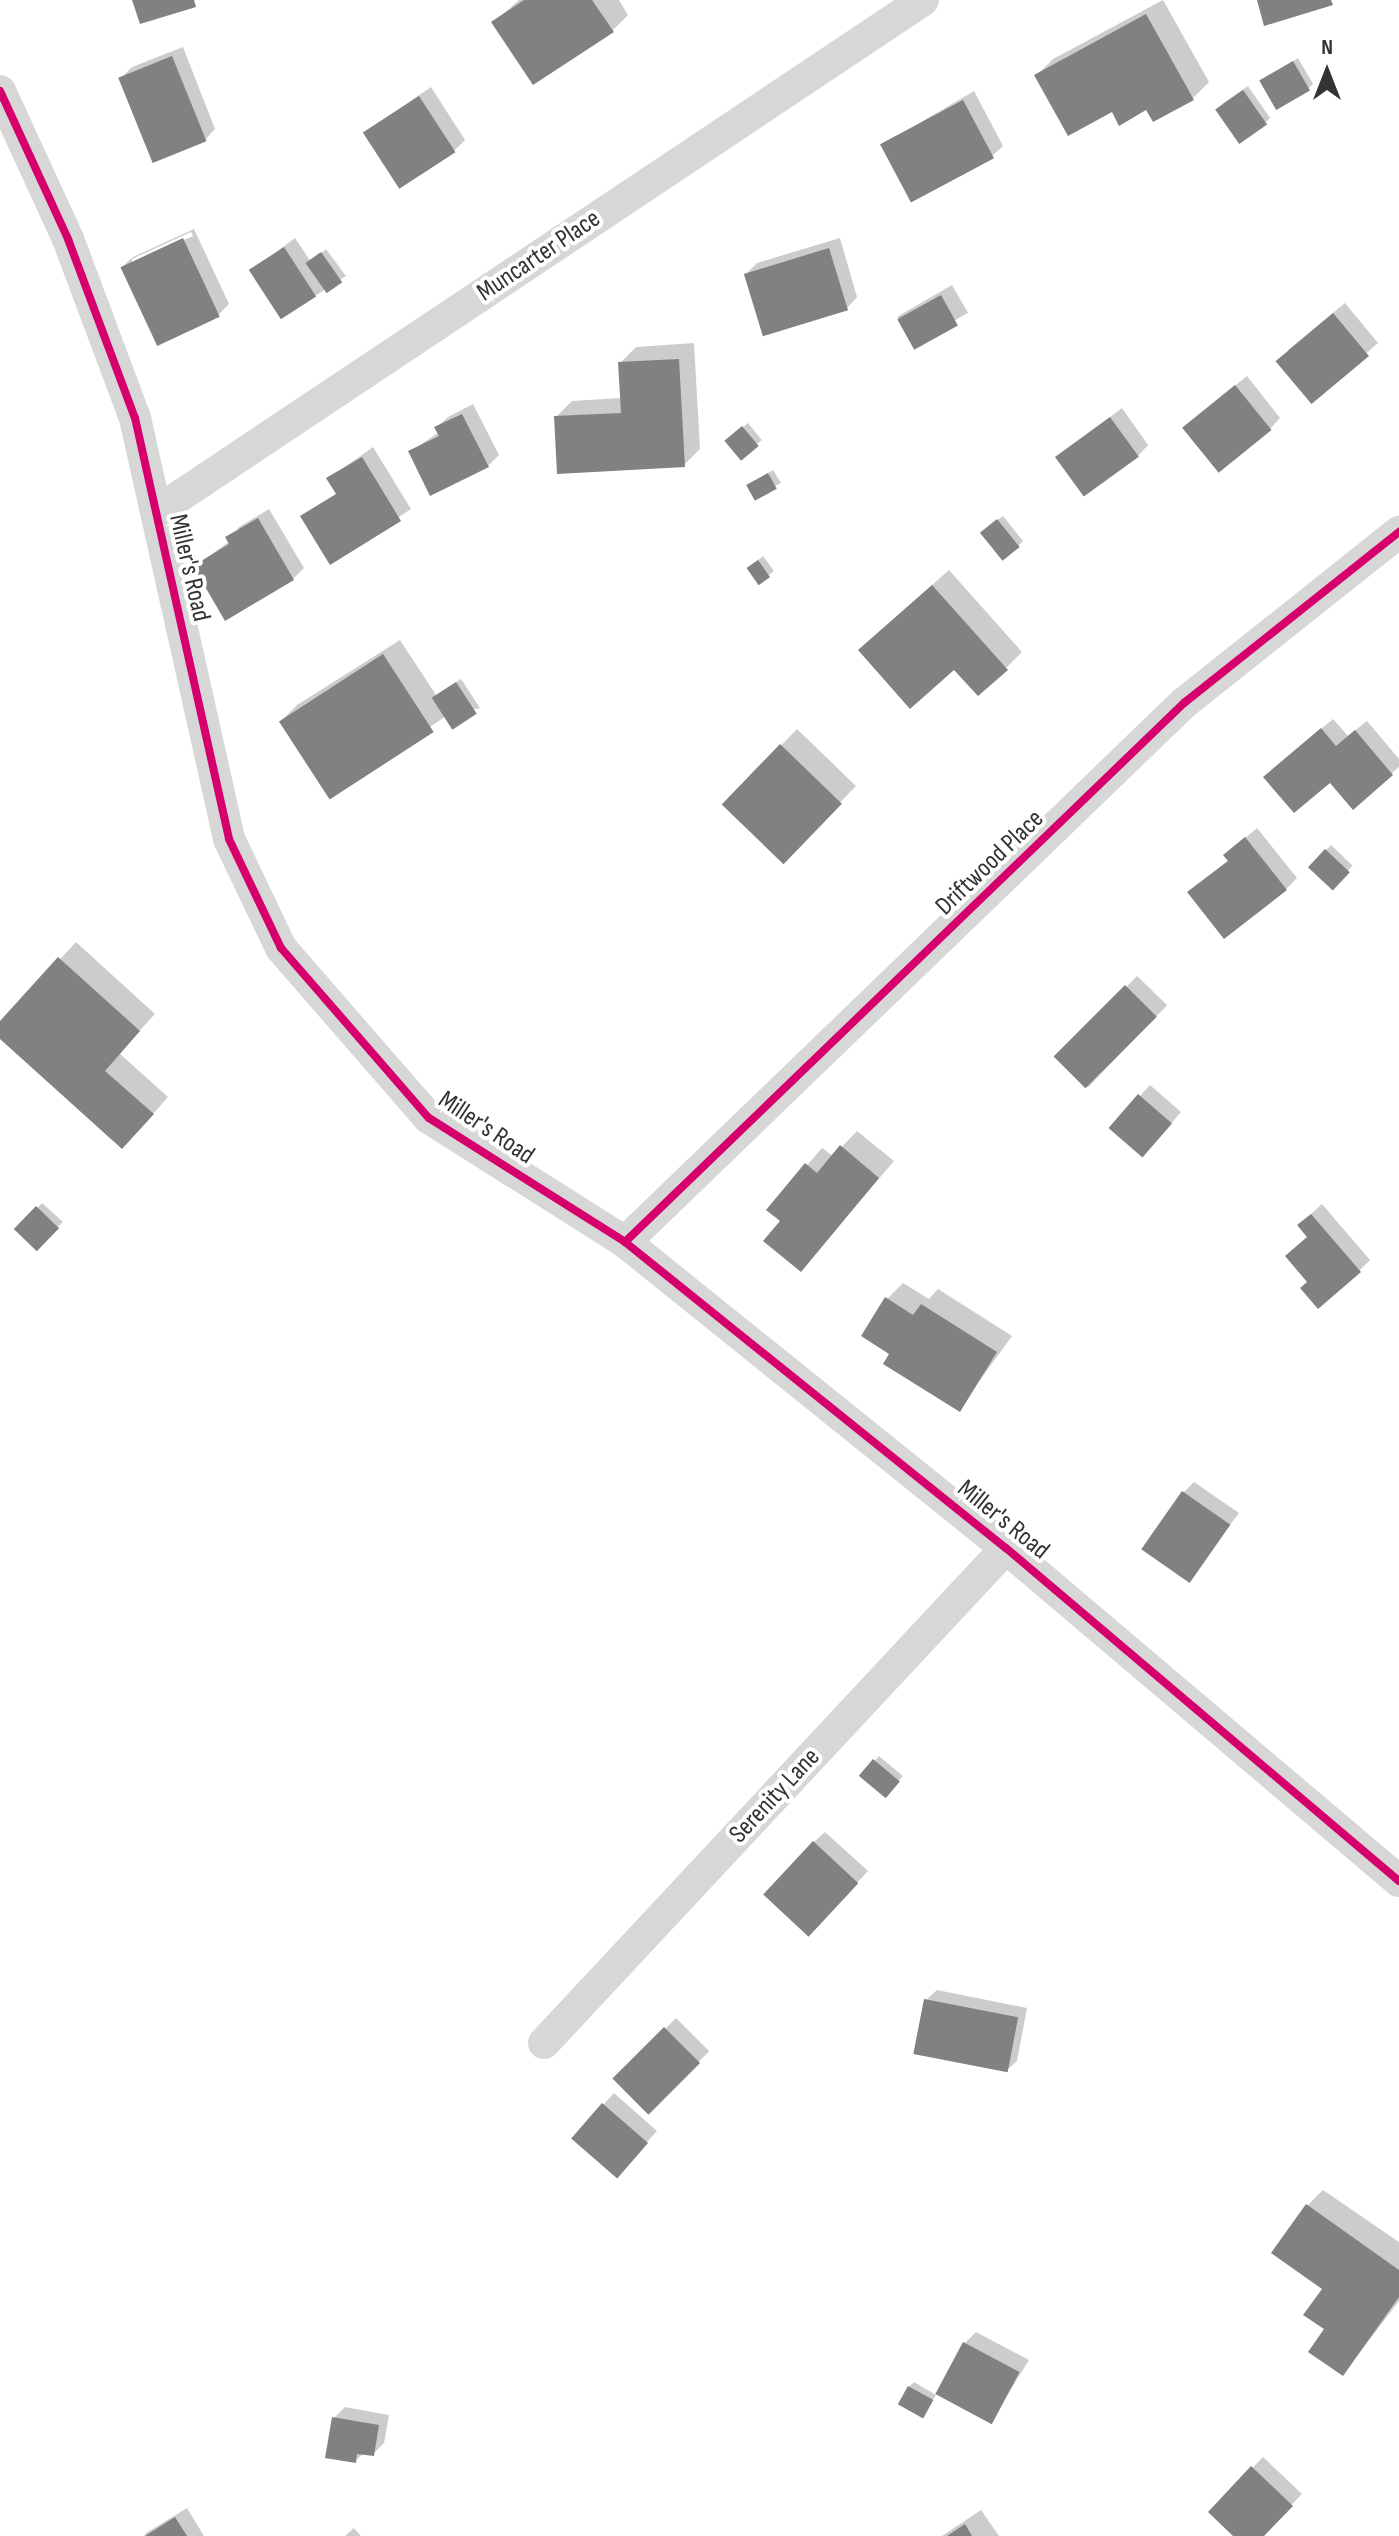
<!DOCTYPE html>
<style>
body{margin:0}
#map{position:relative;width:1399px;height:2536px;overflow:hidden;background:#fff;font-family:"Sofia Sans Condensed",sans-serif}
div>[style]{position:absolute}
.shadow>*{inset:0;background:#0003;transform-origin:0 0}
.building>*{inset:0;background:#818181;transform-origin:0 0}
.minor>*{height:32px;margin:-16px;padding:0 16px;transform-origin:16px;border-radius:16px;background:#d7d7d7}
.cycleway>*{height:8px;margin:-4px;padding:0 4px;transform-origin:4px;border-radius:4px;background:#d6006c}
span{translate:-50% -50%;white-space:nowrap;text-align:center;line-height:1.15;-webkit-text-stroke:8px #fff;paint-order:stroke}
.street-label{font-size:26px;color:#333}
.north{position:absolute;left:1287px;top:32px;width:80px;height:80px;-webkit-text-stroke:6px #fff;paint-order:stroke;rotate:0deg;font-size:22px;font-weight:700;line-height:32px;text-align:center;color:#333}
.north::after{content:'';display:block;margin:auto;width:28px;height:36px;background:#333;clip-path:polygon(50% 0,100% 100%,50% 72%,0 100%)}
</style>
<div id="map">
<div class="shadow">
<div style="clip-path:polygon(519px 0,619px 0,628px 15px,612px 31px,494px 22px)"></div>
<div style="clip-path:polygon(1163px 0,1209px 82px,1193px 98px,1113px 109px,1037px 75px,1053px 59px)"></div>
<div style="clip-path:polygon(183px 47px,215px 129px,205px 140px,121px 78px,132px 67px)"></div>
<div style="clip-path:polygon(1298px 58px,1313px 84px,1308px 89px,1263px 81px)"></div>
<div style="clip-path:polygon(1248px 86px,1270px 118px,1265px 123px,1222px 104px)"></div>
<div style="clip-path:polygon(431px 87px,465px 140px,455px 150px,365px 132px)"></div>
<div style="clip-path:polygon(974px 91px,1003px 146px,992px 156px,882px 145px)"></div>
<div style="clip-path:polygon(evenodd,194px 229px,229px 304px,218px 315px,122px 267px,133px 257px,194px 229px,191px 232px,193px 236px,132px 263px,132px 259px,191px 232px)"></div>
<div style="clip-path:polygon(295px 238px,311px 262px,326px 249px,346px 276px,315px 296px,251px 271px)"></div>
<div style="clip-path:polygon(840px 238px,857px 297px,847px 308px,746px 274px,757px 263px)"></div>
<div style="left:952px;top:285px;width:32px;height:63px;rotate:60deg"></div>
<div style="clip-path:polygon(1345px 303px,1378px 343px,1311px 401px,1288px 350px)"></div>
<div style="clip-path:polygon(694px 343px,700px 449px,684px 465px,556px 417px,572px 401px,622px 398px,620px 363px,636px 347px)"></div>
<div style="clip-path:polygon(1247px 376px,1280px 418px,1270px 429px,1195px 418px)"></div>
<div style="clip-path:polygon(473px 404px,499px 455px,488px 466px,410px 452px,439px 432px,437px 427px,448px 417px)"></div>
<div style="clip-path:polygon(1122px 408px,1148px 445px,1138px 456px,1057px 457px)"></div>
<div style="left:748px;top:423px;width:22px;height:27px;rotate:51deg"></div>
<div style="clip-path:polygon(373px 447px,411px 509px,330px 562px,302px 516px,345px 491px,328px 479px)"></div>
<div style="left:773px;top:470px;width:15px;height:29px;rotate:58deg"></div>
<div style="clip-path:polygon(269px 509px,304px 568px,293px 579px,195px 566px,230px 541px,239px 527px)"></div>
<div style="clip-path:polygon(1003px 516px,1023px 541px,1018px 546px,987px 528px)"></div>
<div style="clip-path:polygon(763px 556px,774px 571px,759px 583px,753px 564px)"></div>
<div style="clip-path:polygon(949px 570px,1022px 652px,1006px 668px,954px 667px,877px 634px)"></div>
<div style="clip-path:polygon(400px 640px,436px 695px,461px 679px,480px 708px,446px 716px,329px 796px,281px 721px,297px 705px)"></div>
<div style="clip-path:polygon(1333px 719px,1348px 736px,1367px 721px,1399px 759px,1399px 767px,1353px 807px,1331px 780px,1276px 766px)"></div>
<div style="left:797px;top:729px;width:82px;height:105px;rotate:44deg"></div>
<div style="clip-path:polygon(1257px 828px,1297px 878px,1286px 889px,1201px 882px,1229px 860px,1225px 855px)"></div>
<div style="left:1331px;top:845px;width:30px;height:30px;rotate:44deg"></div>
<div style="clip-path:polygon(76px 942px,155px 1014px,119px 1053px,168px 1097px,138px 1131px,0 1037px,0 1024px)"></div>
<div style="left:1137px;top:976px;width:42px;height:114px;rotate:44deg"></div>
<div style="clip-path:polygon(1150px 1085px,1181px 1112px,1153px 1145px,1111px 1128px)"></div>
<div style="clip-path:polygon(857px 1131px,894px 1161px,801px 1270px,782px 1221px,769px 1209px,822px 1148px,833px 1156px)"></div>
<div style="left:42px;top:1203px;width:28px;height:36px;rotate:42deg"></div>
<div style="clip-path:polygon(1322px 1204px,1370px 1260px,1359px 1271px,1310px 1282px,1310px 1215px)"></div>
<div style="clip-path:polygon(903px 1283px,929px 1299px,938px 1289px,1012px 1336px,959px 1409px,892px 1354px,887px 1299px)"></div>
<div style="clip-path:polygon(1194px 1482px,1239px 1513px,1189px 1580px,1184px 1492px)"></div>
<div style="left:879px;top:1756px;width:31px;height:26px;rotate:40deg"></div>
<div style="clip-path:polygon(825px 1832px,868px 1871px,820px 1923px,814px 1842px)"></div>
<div style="clip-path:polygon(937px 1990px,1027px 2008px,1017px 2061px,1006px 2071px,926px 2000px)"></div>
<div style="left:676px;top:2018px;width:47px;height:86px;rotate:45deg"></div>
<div style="clip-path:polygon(614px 2093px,657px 2131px,627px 2164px,574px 2137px)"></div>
<div style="clip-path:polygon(1323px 2190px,1399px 2242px,1399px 2301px,1343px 2374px,1327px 2329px,1325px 2289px,1307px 2206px)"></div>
<div style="clip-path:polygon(976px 2332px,1029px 2360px,991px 2421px,965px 2343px)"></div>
<div style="clip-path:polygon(914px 2382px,936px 2395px,922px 2416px,909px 2387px)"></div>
<div style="clip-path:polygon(345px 2407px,389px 2415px,384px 2443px,373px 2454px,364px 2453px,355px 2461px,334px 2418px)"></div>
<div style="clip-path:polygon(1263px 2457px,1302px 2494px,1262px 2536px,1236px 2536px,1210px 2512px)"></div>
<div style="clip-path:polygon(187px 2508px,204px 2536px,144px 2536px,146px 2533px)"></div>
<div style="clip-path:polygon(981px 2510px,999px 2536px,942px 2536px)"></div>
<div style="clip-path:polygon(354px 2528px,361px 2536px,345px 2536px)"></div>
</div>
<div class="building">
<div style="clip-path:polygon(132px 0,194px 0,196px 7px,140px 24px)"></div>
<div style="clip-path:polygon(524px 0,592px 0,614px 32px,533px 85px,491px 22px)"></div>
<div style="clip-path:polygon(1257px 0,1331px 0,1333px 5px,1264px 26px)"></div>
<div style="clip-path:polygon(1146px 14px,1194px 100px,1153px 122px,1146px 110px,1119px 126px,1112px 112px,1068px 136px,1034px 75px)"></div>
<div style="left:172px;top:56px;width:92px;height:58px;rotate:68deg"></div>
<div style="left:1293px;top:61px;width:34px;height:39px;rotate:60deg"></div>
<div style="left:1243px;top:90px;width:42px;height:34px;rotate:55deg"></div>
<div style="left:419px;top:96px;width:67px;height:67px;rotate:57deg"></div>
<div style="left:963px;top:100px;width:66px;height:94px;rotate:62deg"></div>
<div style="left:183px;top:238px;width:87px;height:69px;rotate:65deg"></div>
<div style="left:284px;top:247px;width:59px;height:42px;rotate:57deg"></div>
<div style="left:829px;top:248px;width:65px;height:89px;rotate:73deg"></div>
<div style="left:321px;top:252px;width:37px;height:19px;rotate:55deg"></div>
<div style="left:941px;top:295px;width:35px;height:50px;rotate:61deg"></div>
<div style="left:1333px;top:313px;width:56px;height:75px;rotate:50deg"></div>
<div style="clip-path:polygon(679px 359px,685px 467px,557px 474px,554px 416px,621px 413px,618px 362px)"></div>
<div style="left:1235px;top:385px;width:58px;height:68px;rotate:51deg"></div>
<div style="clip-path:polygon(462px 414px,489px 467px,430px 496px,408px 451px,439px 436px,434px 427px)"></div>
<div style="left:1110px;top:417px;width:49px;height:68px;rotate:54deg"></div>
<div style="left:742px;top:426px;width:26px;height:23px;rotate:50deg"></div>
<div style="clip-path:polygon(362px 457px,401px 521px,330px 565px,300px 516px,336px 494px,326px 478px)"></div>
<div style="left:768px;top:473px;width:18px;height:25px;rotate:61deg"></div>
<div style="clip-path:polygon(258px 518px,294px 580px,225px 621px,193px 566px,229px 544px,225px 537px)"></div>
<div style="left:997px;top:519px;width:36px;height:22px;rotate:51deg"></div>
<div style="left:758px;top:560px;width:21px;height:14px;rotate:55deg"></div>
<div style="clip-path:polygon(932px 585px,1008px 670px,978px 696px,954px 670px,910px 709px,858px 650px)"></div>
<div style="left:383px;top:654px;width:93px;height:124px;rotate:57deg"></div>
<div style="left:456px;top:682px;width:38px;height:29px;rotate:57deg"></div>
<div style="clip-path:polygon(1321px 728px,1336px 746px,1355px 730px,1393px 775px,1353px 810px,1330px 783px,1294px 813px,1263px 777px)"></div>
<div style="left:780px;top:744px;width:86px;height:84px;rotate:44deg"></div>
<div style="clip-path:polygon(1245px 837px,1287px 890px,1224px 939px,1187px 892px,1228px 861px,1223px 855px)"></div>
<div style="left:1325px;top:849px;width:34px;height:25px;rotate:43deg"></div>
<div style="clip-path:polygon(58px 957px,140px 1031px,105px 1071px,154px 1114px,122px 1149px,0 1039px,0 1021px)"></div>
<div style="left:1125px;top:985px;width:45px;height:101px;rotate:45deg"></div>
<div style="left:1138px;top:1094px;width:45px;height:45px;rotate:41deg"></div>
<div style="clip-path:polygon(840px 1145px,879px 1178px,801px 1272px,763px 1241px,780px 1221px,766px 1210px,805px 1163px,817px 1173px)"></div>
<div style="left:36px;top:1206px;width:32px;height:32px;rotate:44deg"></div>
<div style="clip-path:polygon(1311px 1214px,1361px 1272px,1318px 1309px,1300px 1288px,1307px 1282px,1285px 1256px,1307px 1237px,1297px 1225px)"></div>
<div style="clip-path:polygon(885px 1297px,913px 1315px,921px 1304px,997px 1352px,960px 1412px,883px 1364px,889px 1354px,861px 1336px)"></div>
<div style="left:1182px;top:1491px;width:59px;height:71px;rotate:35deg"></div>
<div style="left:873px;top:1759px;width:35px;height:22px;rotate:40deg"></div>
<div style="left:813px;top:1841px;width:62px;height:73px;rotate:43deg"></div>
<div style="left:924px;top:1999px;width:96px;height:56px;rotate:11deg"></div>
<div style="left:664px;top:2027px;width:51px;height:73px;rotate:45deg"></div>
<div style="left:602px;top:2103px;width:61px;height:47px;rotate:41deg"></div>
<div style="clip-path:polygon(1306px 2204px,1399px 2270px,1399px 2297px,1343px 2376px,1308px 2352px,1324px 2329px,1303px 2315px,1322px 2289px,1271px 2253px)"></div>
<div style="left:963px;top:2342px;width:64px;height:59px;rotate:28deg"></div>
<div style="left:908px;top:2386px;width:29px;height:21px;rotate:29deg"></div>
<div style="clip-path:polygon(332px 2417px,379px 2425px,374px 2456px,357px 2454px,356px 2463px,325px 2458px)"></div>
<div style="clip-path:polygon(1251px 2466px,1293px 2506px,1264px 2536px,1233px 2536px,1208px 2512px)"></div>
<div style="clip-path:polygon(175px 2517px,187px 2536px,145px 2536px)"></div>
<div style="clip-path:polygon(965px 2524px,972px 2536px,947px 2536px)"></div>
</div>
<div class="minor">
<div style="left:0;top:91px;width:163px;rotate:65.3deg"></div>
<div style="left:68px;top:239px;width:191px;rotate:69.5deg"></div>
<div style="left:135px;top:418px;width:431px;rotate:77.4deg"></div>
<div style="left:229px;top:839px;width:121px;rotate:64.5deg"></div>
<div style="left:281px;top:948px;width:225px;rotate:49deg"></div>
<div style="left:429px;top:1118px;width:232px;rotate:32.3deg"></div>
<div style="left:625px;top:1242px;width:489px;rotate:38.8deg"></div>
<div style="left:1006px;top:1548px;width:515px;rotate:40.28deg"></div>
<div style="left:156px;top:512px;width:922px;rotate:-33.72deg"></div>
<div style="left:625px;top:1242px;width:777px;rotate:-43.96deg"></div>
<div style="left:1184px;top:703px;width:275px;rotate:-38.5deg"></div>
<div style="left:544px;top:2043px;width:677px;rotate:-46.97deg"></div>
</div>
<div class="cycleway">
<div style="left:0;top:91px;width:163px;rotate:65.3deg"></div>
<div style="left:68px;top:239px;width:191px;rotate:69.5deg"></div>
<div style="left:135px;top:418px;width:431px;rotate:77.4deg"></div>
<div style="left:229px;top:839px;width:121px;rotate:64.5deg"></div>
<div style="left:281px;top:948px;width:225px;rotate:49deg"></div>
<div style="left:429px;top:1118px;width:232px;rotate:32.3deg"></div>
<div style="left:625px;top:1242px;width:489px;rotate:38.8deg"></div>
<div style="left:1006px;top:1548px;width:515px;rotate:40.28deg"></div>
<div style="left:625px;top:1242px;width:777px;rotate:-43.96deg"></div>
<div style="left:1184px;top:703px;width:275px;rotate:-38.5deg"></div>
</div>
<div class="street-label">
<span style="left:539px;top:256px;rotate:-34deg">Muncarter Place</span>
<span style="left:189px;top:568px;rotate:77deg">Miller's Road</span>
<span style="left:990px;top:863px;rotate:-44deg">Driftwood Place</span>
<span style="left:486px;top:1128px;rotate:34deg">Miller's Road</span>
<span style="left:1003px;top:1520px;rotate:39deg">Miller's Road</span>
<span style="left:775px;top:1796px;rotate:-47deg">Serenity Lane</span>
</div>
<div class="north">N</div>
</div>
